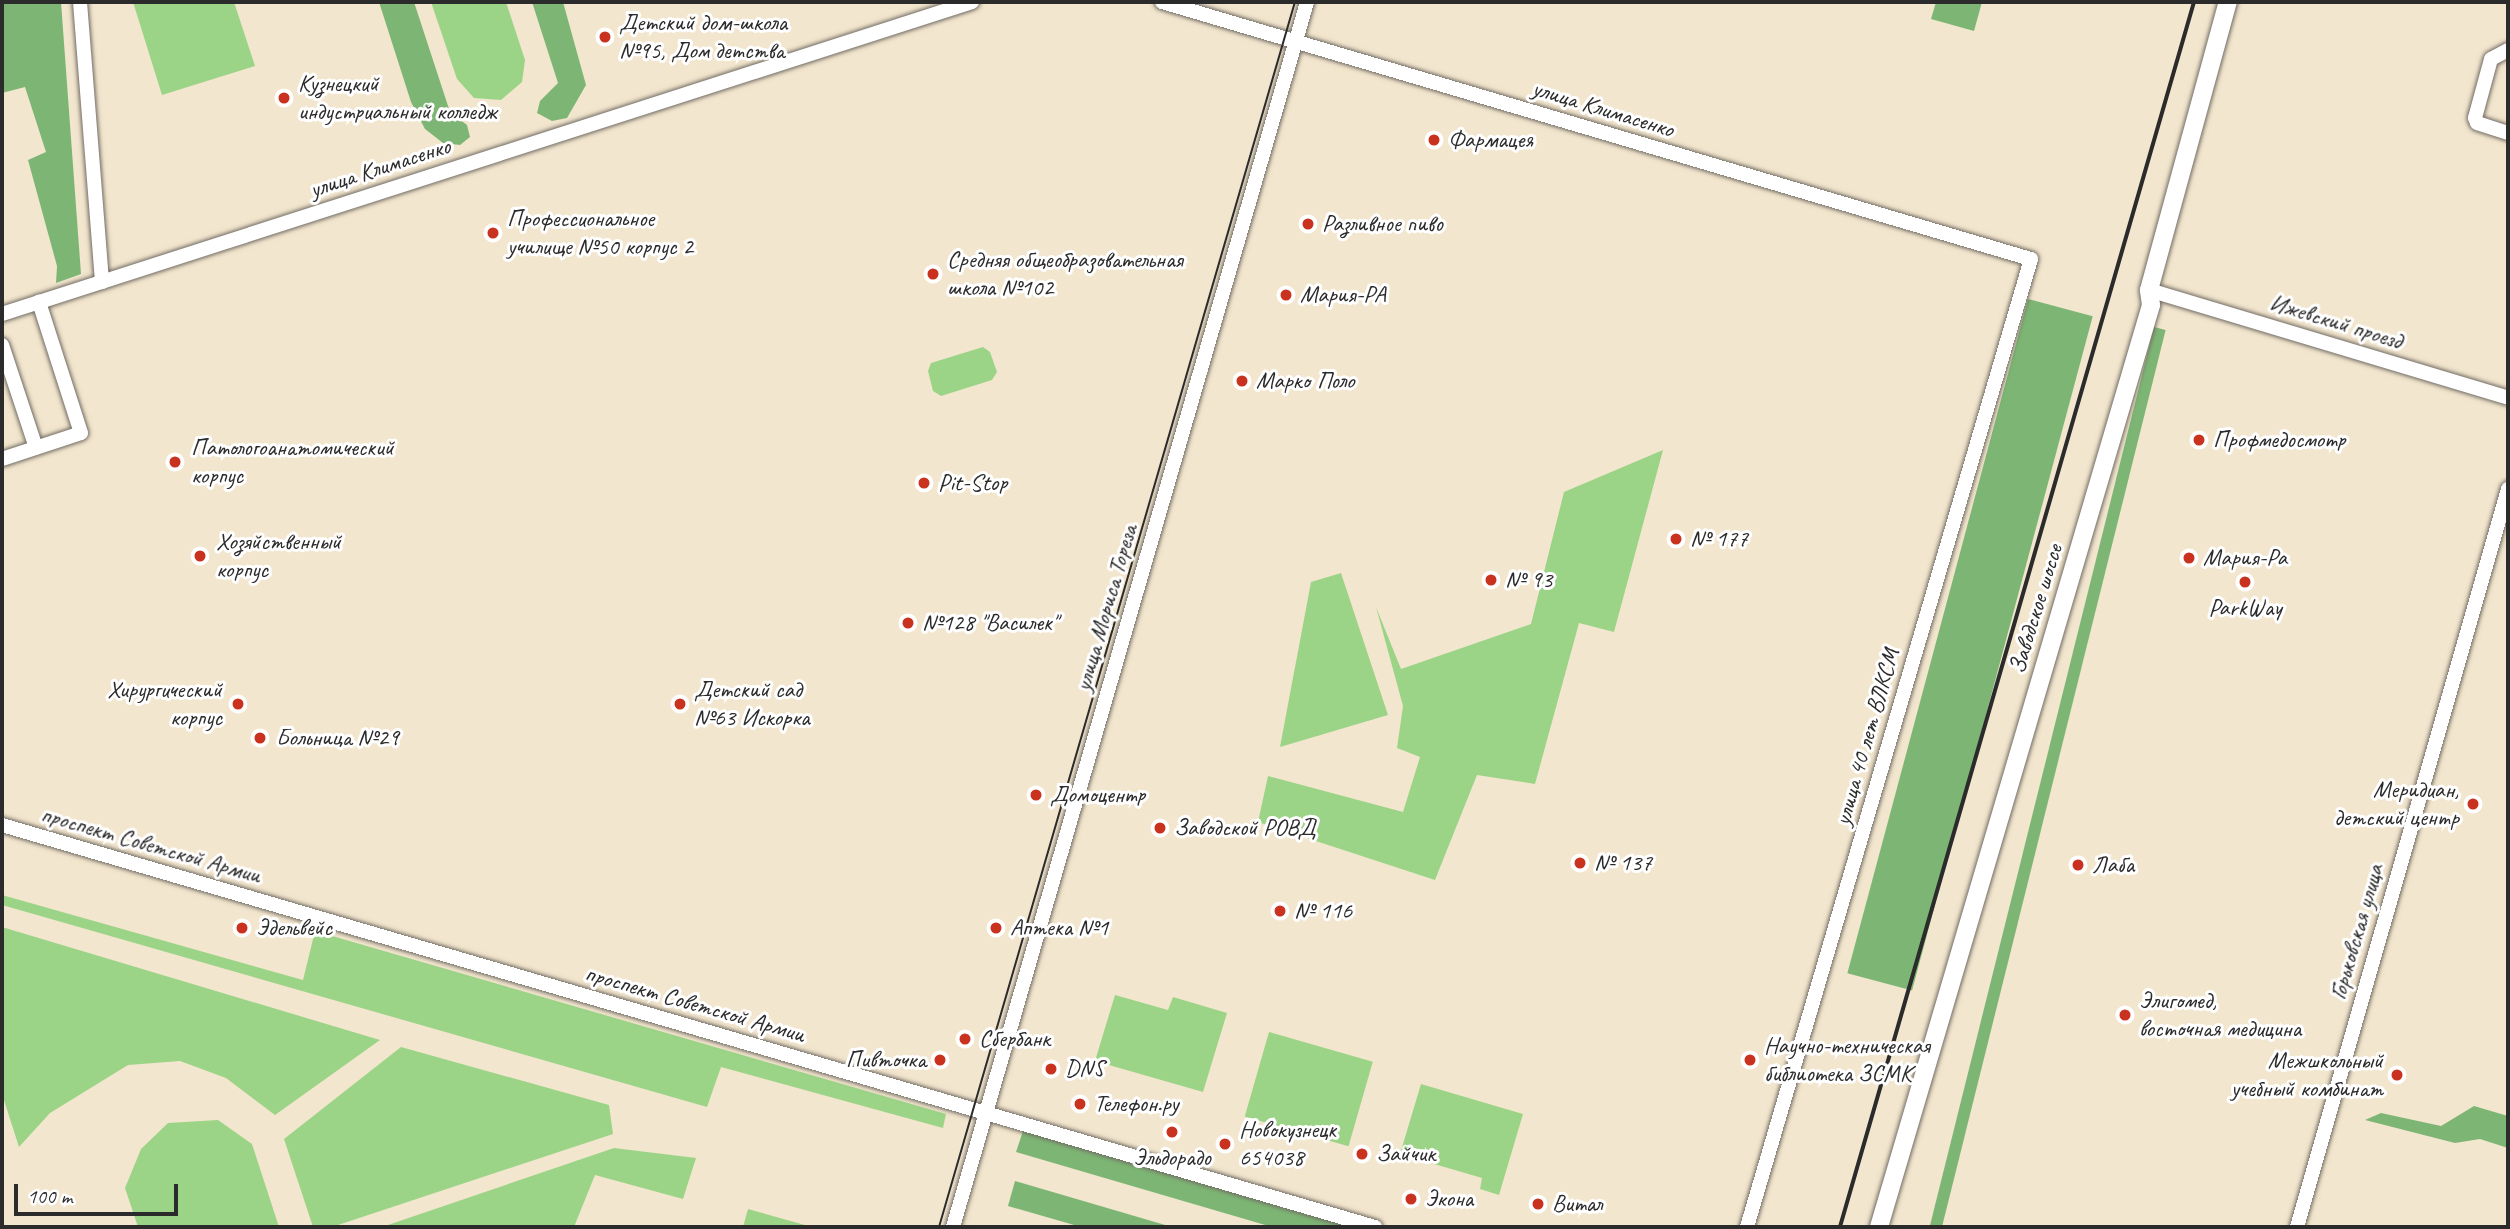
<!DOCTYPE html>
<meta charset="utf-8">
<style>
body{margin:0}
#map{position:relative;width:2510px;height:1229px;overflow:hidden;background:#f3e6ce;font-family:Caveat,sans-serif}
div>[style]{position:absolute}
.green>*{inset:0;background:#9cd487;transform-origin:0 0}
.forest>*{inset:0;background:#7db674;transform-origin:0 0}
.roads{filter:drop-shadow(0 0 2px #716c64) drop-shadow(0 0 2px #716c64)}
.minor>*{height:14px;margin:-7px;padding:0 7px;transform-origin:7px;border-radius:7px;background:#fff}
.major>*{height:18px;margin:-9px;padding:0 9px;transform-origin:9px;border-radius:9px;background:#fff}
.tram>*{height:2px;margin:-1px;padding:0 1px;transform-origin:1px;border-radius:1px;background:#2b2b2b}
.rail>*{height:3.5px;margin:-1.75px;padding:0 1.75px;transform-origin:1.75px;border-radius:1.75px;background:#2b2b2b}
.dots>*{width:19px;height:19px;translate:-50% -50%;box-sizing:border-box;border:4px solid #fff;border-radius:50%}
span{translate:-50% -50%;white-space:nowrap;text-align:center;line-height:1.15;-webkit-text-stroke:6px #fff;paint-order:stroke}
.poi-label{font-size:24px;color:#2b2b2b}
.left{translate:0 -50%;text-align:left}
.right{translate:-100% -50%;text-align:right}
.street-label{font-size:24px;color:#2b2b2b}
.frame{position:absolute;inset:0;border:4px solid #2b2b2b;pointer-events:none}
.scale{position:absolute;left:14px;top:1184px;width:164px;height:32px;box-sizing:border-box;border:4px solid #2b2b2b;border-top:0;padding-left:9px;font-size:21px;line-height:24px;white-space:nowrap;color:#2b2b2b;-webkit-text-stroke:5px #fff;paint-order:stroke}
</style>
<div id="map">
<div class="green">
<div style="clip-path:polygon(133px 2px,234px 2px,255px 66px,162px 95px)"></div>
<div style="clip-path:polygon(431px 2px,506px 2px,525px 60px,522px 82px,501px 100px,474px 98px,457px 79px)"></div>
<div style="clip-path:polygon(983px 347px,990px 352px,997px 372px,992px 380px,941px 396px,933px 391px,928px 371px,931px 363px)"></div>
<div style="clip-path:polygon(1663px 450px,1614px 632px,1579px 623px,1535px 784px,1477px 775px,1435px 880px,1258px 822px,1268px 776px,1403px 812px,1420px 757px,1397px 748px,1403px 706px,1376px 607px,1401px 669px,1531px 624px,1564px 492px)"></div>
<div style="clip-path:polygon(1341px 573px,1388px 715px,1280px 747px,1311px 582px)"></div>
<div style="clip-path:polygon(2px 895px,303px 980px,315px 931px,946px 1114px,943px 1128px,721px 1067px,707px 1107px,2px 905px)"></div>
<div style="clip-path:polygon(2px 927px,380px 1040px,275px 1115px,226px 1078px,180px 1061px,128px 1065px,50px 1113px,19px 1147px,2px 1094px)"></div>
<div style="clip-path:polygon(1115px 995px,1168px 1010px,1173px 997px,1227px 1013px,1203px 1092px,1095px 1061px)"></div>
<div style="left:1269px;top:1032px;width:108px;height:88px;rotate:16deg"></div>
<div style="clip-path:polygon(401px 1047px,609px 1105px,613px 1134px,332px 1227px,313px 1227px,284px 1139px)"></div>
<div style="clip-path:polygon(1421px 1084px,1523px 1114px,1499px 1195px,1480px 1189px,1482px 1178px,1400px 1154px)"></div>
<div style="clip-path:polygon(218px 1120px,252px 1144px,279px 1227px,138px 1227px,125px 1188px,141px 1149px,168px 1123px)"></div>
<div style="clip-path:polygon(614px 1148px,696px 1158px,683px 1199px,595px 1175px,574px 1227px,382px 1227px)"></div>
<div style="clip-path:polygon(748px 1209px,812px 1227px,743px 1227px)"></div>
</div>
<div class="forest">
<div style="clip-path:polygon(2px 2px,61px 2px,81px 274px,56px 283px,57px 266px,28px 160px,46px 152px,25px 87px,2px 93px)"></div>
<div style="clip-path:polygon(379px 2px,414px 2px,450px 112px,467px 125px,470px 137px,460px 145px,443px 143px,425px 129px,411px 102px)"></div>
<div style="clip-path:polygon(532px 2px,563px 2px,586px 85px,567px 118px,552px 121px,537px 113px,540px 101px,558px 83px)"></div>
<div style="clip-path:polygon(1936px 2px,1982px 2px,1974px 31px,1931px 19px)"></div>
<div style="left:2028px;top:299px;width:67px;height:698px;rotate:15deg"></div>
<div style="left:2154px;top:327px;width:12px;height:937px;rotate:14deg"></div>
<div style="clip-path:polygon(2474px 1106px,2508px 1116px,2508px 1148px,2480px 1139px,2455px 1143px,2365px 1120px,2381px 1113px,2441px 1126px)"></div>
<div style="clip-path:polygon(1024px 1128px,1362px 1227px,1272px 1227px,1016px 1152px)"></div>
<div style="clip-path:polygon(1015px 1181px,1172px 1227px,1081px 1227px,1008px 1206px)"></div>
</div>
<div class="roads">
<div class="minor">
<div style="left:80px;top:2px;width:281px;rotate:85.5deg"></div>
<div style="left:1162px;top:2px;width:906px;rotate:16.48deg"></div>
<div style="left:2031px;top:259px;width:1009px;rotate:106.35deg"></div>
<div style="left:2508px;top:50px;width:19px;rotate:152deg"></div>
<div style="left:2491px;top:59px;width:61px;rotate:105.2deg"></div>
<div style="left:2475px;top:118px;width:5px;rotate:68deg"></div>
<div style="left:2477px;top:123px;width:33px;rotate:18deg"></div>
<div style="left:2149px;top:290px;width:375px;rotate:16.7deg"></div>
<div style="left:2px;top:314px;width:1019px;rotate:-17.83deg"></div>
<div style="left:2px;top:345px;width:108px;rotate:71.7deg"></div>
<div style="left:2px;top:459px;width:83px;rotate:-18.2deg"></div>
<div style="left:81px;top:433px;width:138px;rotate:-107.8deg"></div>
<div style="left:2px;top:825px;width:1431px;rotate:16.32deg"></div>
<div style="left:953px;top:1227px;width:1275px;rotate:-73.88deg"></div>
<div style="left:2297px;top:1227px;width:768px;rotate:-74.04deg"></div>
</div>
<div class="major">
<div style="left:1879px;top:1227px;width:961px;rotate:-73.56deg"></div>
<div style="left:2151px;top:305px;width:15px;rotate:-98deg"></div>
<div style="left:2149px;top:290px;width:299px;rotate:-74.7deg"></div>
</div>
</div>
<div class="tram">
<div style="left:939px;top:1227px;width:1276px;rotate:-73.8deg"></div>
</div>
<div class="rail">
<div style="left:1840px;top:1227px;width:1275px;rotate:-73.88deg"></div>
</div>
<div class="dots">
<div style="left:605px;top:37px;background:#c8321e"></div>
<div style="left:284px;top:98px;background:#c8321e"></div>
<div style="left:1434px;top:140px;background:#c8321e"></div>
<div style="left:1308px;top:224px;background:#c8321e"></div>
<div style="left:493px;top:233px;background:#c8321e"></div>
<div style="left:933px;top:274px;background:#c8321e"></div>
<div style="left:1286px;top:295px;background:#c8321e"></div>
<div style="left:1242px;top:381px;background:#c8321e"></div>
<div style="left:2199px;top:440px;background:#c8321e"></div>
<div style="left:175px;top:462px;background:#c8321e"></div>
<div style="left:924px;top:483px;background:#c8321e"></div>
<div style="left:1676px;top:539px;background:#c8321e"></div>
<div style="left:200px;top:556px;background:#c8321e"></div>
<div style="left:2189px;top:558px;background:#c8321e"></div>
<div style="left:1491px;top:580px;background:#c8321e"></div>
<div style="left:2245px;top:582px;background:#c8321e"></div>
<div style="left:908px;top:623px;background:#c8321e"></div>
<div style="left:238px;top:704px;background:#c8321e"></div>
<div style="left:680px;top:704px;background:#c8321e"></div>
<div style="left:260px;top:738px;background:#c8321e"></div>
<div style="left:1036px;top:795px;background:#c8321e"></div>
<div style="left:2473px;top:804px;background:#c8321e"></div>
<div style="left:1160px;top:828px;background:#c8321e"></div>
<div style="left:1580px;top:863px;background:#c8321e"></div>
<div style="left:2078px;top:865px;background:#c8321e"></div>
<div style="left:1280px;top:911px;background:#c8321e"></div>
<div style="left:242px;top:928px;background:#c8321e"></div>
<div style="left:996px;top:928px;background:#c8321e"></div>
<div style="left:2125px;top:1015px;background:#c8321e"></div>
<div style="left:965px;top:1039px;background:#c8321e"></div>
<div style="left:940px;top:1060px;background:#c8321e"></div>
<div style="left:1750px;top:1060px;background:#c8321e"></div>
<div style="left:1051px;top:1069px;background:#c8321e"></div>
<div style="left:2397px;top:1075px;background:#c8321e"></div>
<div style="left:1080px;top:1104px;background:#c8321e"></div>
<div style="left:1172px;top:1132px;background:#c8321e"></div>
<div style="left:1225px;top:1144px;background:#c8321e"></div>
<div style="left:1362px;top:1154px;background:#c8321e"></div>
<div style="left:1411px;top:1199px;background:#c8321e"></div>
<div style="left:1538px;top:1204px;background:#c8321e"></div>
</div>
<div class="poi-label">
<span class="left" style="left:619px;top:37px">Детский дом-школа<br>№95, Дом детства</span>
<span class="left" style="left:298px;top:98px">Кузнецкий<br>индустриальный колледж</span>
<span class="left" style="left:1448px;top:140px">Фармацея</span>
<span class="left" style="left:507px;top:233px">Профессиональное<br>училище №50 корпус 2</span>
<span class="left" style="left:1322px;top:224px">Разливное пиво</span>
<span class="left" style="left:947px;top:274px">Средняя общеобразовательная<br>школа №102</span>
<span class="left" style="left:1300px;top:295px">Мария-РА</span>
<span class="left" style="left:1256px;top:381px">Марко Поло</span>
<span class="left" style="left:2213px;top:440px">Профмедосмотр</span>
<span class="left" style="left:191px;top:462px">Патологоанатомический<br>корпус</span>
<span class="left" style="left:938px;top:483px">Pit-Stop</span>
<span class="left" style="left:1690px;top:539px">№ 177</span>
<span class="left" style="left:216px;top:556px">Хозяйственный<br>корпус</span>
<span class="left" style="left:2203px;top:558px">Мария-Ра</span>
<span class="left" style="left:1505px;top:580px">№ 93</span>
<span style="left:2245px;top:608px">ParkWay</span>
<span class="left" style="left:922px;top:623px">№128 "Василек"</span>
<span class="right" style="left:222px;top:704px">Хирургический<br>корпус</span>
<span class="left" style="left:694px;top:704px">Детский сад<br>№63 Искорка</span>
<span class="left" style="left:276px;top:738px">Больница №29</span>
<span class="right" style="left:2459px;top:804px">Меридиан,<br>детский центр</span>
<span class="left" style="left:1050px;top:795px">Домоцентр</span>
<span class="left" style="left:1174px;top:828px">Заводской РОВД</span>
<span class="left" style="left:1594px;top:863px">№ 137</span>
<span class="left" style="left:2092px;top:865px">Лаба</span>
<span class="left" style="left:1294px;top:911px">№ 116</span>
<span class="left" style="left:256px;top:928px">Эдельвейс</span>
<span class="left" style="left:1010px;top:928px">Аптека №1</span>
<span class="left" style="left:2139px;top:1015px">Элигомед,<br>восточная медицина</span>
<span class="left" style="left:979px;top:1039px">Сбербанк</span>
<span class="left" style="left:1764px;top:1060px">Научно-техническая<br>библиотека ЗСМК</span>
<span class="right" style="left:926px;top:1060px">Пивточка</span>
<span class="right" style="left:2383px;top:1075px">Межшкольный<br>учебный комбинат</span>
<span class="left" style="left:1065px;top:1069px">DNS</span>
<span class="left" style="left:1094px;top:1104px">Телефон.ру</span>
<span class="left" style="left:1239px;top:1144px">Новокузнецк<br>654038</span>
<span class="left" style="left:1376px;top:1154px">Зайчик</span>
<span style="left:1172px;top:1158px">Эльдорадо</span>
<span class="left" style="left:1425px;top:1199px">Экона</span>
<span class="left" style="left:1552px;top:1204px">Витал</span>
</div>
<div class="street-label">
<span style="left:1603px;top:109px;rotate:17deg">улица Климасенко</span>
<span style="left:380px;top:168px;rotate:-18deg">улица Климасенко</span>
<span style="left:2336px;top:322px;rotate:17deg">Ижевский проезд</span>
<span style="left:1106px;top:608px;rotate:-74deg">улица Мориса Тореза</span>
<span style="left:2036px;top:609px;rotate:-73deg">Заводское шоссе</span>
<span style="left:1867px;top:737px;rotate:-74deg">улица 40 лет ВЛКСМ</span>
<span style="left:151px;top:845px;rotate:16deg">проспект Советской Армии</span>
<span style="left:2357px;top:932px;rotate:-74deg">Горьковская улица</span>
<span style="left:695px;top:1004px;rotate:16deg">проспект Советской Армии</span>
</div>
<div class="frame"></div>
<div class="scale">100 m</div>
</div>
